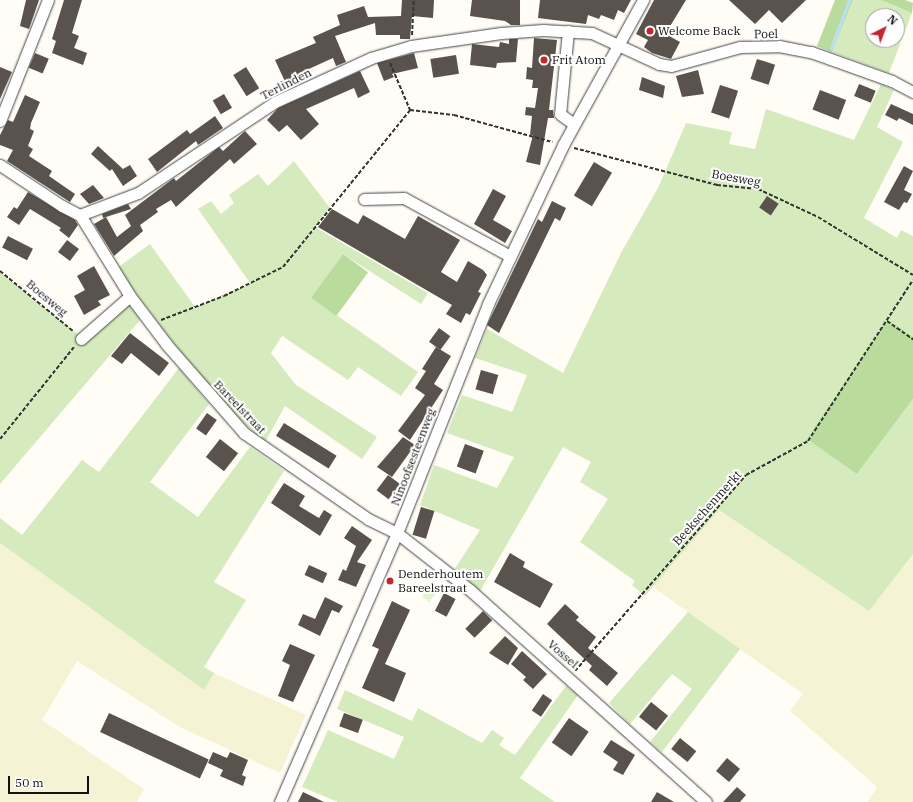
<!DOCTYPE html>
<style>
body{margin:0}
#map{position:relative;width:913px;height:802px;overflow:hidden;background:#fffdf5;font-family:"IBM Plex Serif",serif}
div>[style]{position:absolute}
.farmland>*{inset:0;background:#f6f3d4}
.green>*{inset:0;background:#d5ebbd}
.forest>*{inset:0;background:#b9dc9c;transform-origin:0 0}
.pitch>*{inset:0;background:#e6f2cf;transform-origin:0 0}
.stream>*{height:3px;margin:-1.5px;padding:0 1.5px;transform-origin:1.5px;border-radius:1.5px;background:#b9e0f7}
.building>*{inset:0;background:#5a524d;transform-origin:0 0}
.path>*{height:2px;margin-top:-1px;transform-origin:0;background:repeating-linear-gradient(90deg,#333 0 4px,transparent 0 6px)}
.roads{filter:drop-shadow(0 0 1px #444) drop-shadow(0 0 1px #444)}
.minor>*{height:11px;margin:-5.5px;padding:0 5.5px;transform-origin:5.5px;border-radius:5.5px;background:#fff}
.dots>*{width:11px;height:11px;translate:-50% -50%;box-sizing:border-box;border:2px solid #fff;border-radius:50%}
span{translate:-50% -50%;white-space:nowrap;text-align:center;line-height:1.15;-webkit-text-stroke:4px #fff;paint-order:stroke}
.poi-label{font-size:12px;color:#111}
.left{translate:0 -50%;text-align:left}
.street-label{font-size:12px;color:#111}
.north{position:absolute;left:865px;top:8px;width:40px;height:40px;box-sizing:border-box;background:#fff;border:1px solid #a0a0a0;border-radius:50%;rotate:42deg;font-size:11px;font-weight:700;line-height:16px;text-align:center;color:#111}
.north::after{content:'';display:block;margin:auto;width:14px;height:18px;background:#c4262e;clip-path:polygon(50% 0,100% 100%,50% 72%,0 100%)}
.scale{position:absolute;left:8px;top:776px;width:81px;height:18px;box-sizing:border-box;border:2px solid #111;border-top:0;padding-left:5px;font-size:12px;line-height:14px;white-space:nowrap;color:#111;-webkit-text-stroke:3px #fff;paint-order:stroke}
</style>
<div id="map">
<div class="farmland">
<div style="clip-path:polygon(719px 510px,869px 611px,913px 554px,913px 802px,868px 802px,877px 787px,790px 711px,803px 694px,653px 587px)"></div>
<div style="clip-path:polygon(0 543px,204px 690px,214px 673px,306px 715px,280px 773px,180px 727px,77px 661px,42px 720px,144px 789px,137px 802px,0 802px)"></div>
</div>
<div class="green">
<div style="clip-path:polygon(evenodd,853px 0,881px 0,912px 13px,889px 73px,832px 52px,853px 0,873px 16px,897px 16px,897px 40px,873px 40px,873px 16px)"></div>
<div style="clip-path:polygon(881px 84px,894px 90px,877px 127px,903px 142px,864px 218px,897px 238px,901px 230px,913px 236px,913px 337px,887px 319px,857px 474px,913px 399px,913px 554px,869px 611px,719px 510px,645px 596px,632px 585px,635px 581px,580px 542px,608px 499px,580px 482px,591px 462px,563px 447px,480px 591px,454px 570px,480px 530px,420px 505px,434px 465px,497px 488px,514px 457px,447px 433px,462px 395px,512px 412px,527px 375px,475px 358px,487px 329px,563px 373px,621px 253px,658px 188px,686px 123px,732px 132px,729px 144px,755px 149px,766px 109px,854px 140px)"></div>
<div style="clip-path:polygon(294px 161px,330px 208px,315px 227px,428px 293px,421px 304px,343px 254px,312px 298px,418px 372px,401px 396px,358px 367px,348px 380px,282px 336px,271px 353px,296px 385px,377px 437px,362px 459px,285px 406px,265px 442px,233px 414px,196px 373px,117px 268px,150px 244px,195px 307px,250px 283px,198px 209px,211px 201px,221px 214px,234px 203px,229px 195px,258px 174px,268px 186px)"></div>
<div style="clip-path:polygon(0 272px,84px 339px,128px 303px,140px 320px,0 484px)"></div>
<div style="clip-path:polygon(179px 368px,209px 404px,150px 482px,198px 517px,250px 447px,284px 471px,214px 582px,246px 600px,204px 667px,214px 673px,204px 690px,0 543px,0 518px,22px 535px,82px 460px,99px 472px)"></div>
<div style="clip-path:polygon(688px 612px,740px 649px,662px 752px,650px 742px,692px 689px,672px 674px,630px 724px,609px 703px)"></div>
<div style="clip-path:polygon(566px 686px,578px 695px,520px 778px,555px 802px,338px 802px,302px 787px,328px 730px,394px 759px,404px 737px,337px 709px,345px 690px,412px 721px,418px 708px,482px 743px,492px 730px,504px 738px,499px 745px,515px 755px)"></div>
</div>
<div class="forest">
<div style="clip-path:polygon(835px 0,853px 0,832px 52px,817px 46px)"></div>
<div style="clip-path:polygon(881px 0,905px 0,913px 3px,912px 13px)"></div>
<div style="left:343px;top:254px;width:31px;height:54px;rotate:36deg"></div>
<div style="clip-path:polygon(887px 319px,913px 337px,913px 399px,857px 474px,807px 439px)"></div>
</div>
<div class="pitch">
<div style="left:432px;top:583px;width:9px;height:17px;rotate:36deg"></div>
</div>
<div class="stream">
<div style="left:831px;top:48px;width:51px;rotate:-69.4deg"></div>
</div>
<div class="building">
<div style="clip-path:polygon(26px 0,39px 0,29px 29px,20px 26px)"></div>
<div style="clip-path:polygon(64px 0,82px 0,72px 33px,79px 36px,74px 48px,87px 53px,83px 65px,52px 53px,56px 41px,52px 39px)"></div>
<div style="clip-path:polygon(402px 0,434px 0,433px 18px,412px 16px,410px 39px,400px 39px,400px 35px,376px 35px,375px 23px,335px 36px,346px 62px,336px 66px,333px 58px,300px 73px,304px 81px,288px 88px,275px 60px,323px 40px,316px 43px,313px 37px,340px 25px,337px 15px,364px 6px,368px 17px,401px 16px)"></div>
<div style="clip-path:polygon(472px 0,520px 0,520px 25px,511px 25px,505px 21px,470px 16px)"></div>
<div style="clip-path:polygon(540px 0,631px 0,624px 13px,618px 10px,614px 20px,601px 15px,599px 19px,588px 15px,586px 24px,538px 18px)"></div>
<div style="clip-path:polygon(654px 0,686px 0,669px 28px,674px 31px,671px 37px,680px 42px,671px 59px,652px 53px,644px 47px,648px 40px,636px 34px)"></div>
<div style="clip-path:polygon(729px 0,806px 0,782px 23px,769px 10px,755px 24px)"></div>
<div style="clip-path:polygon(534px 38px,557px 40px,549px 110px,553px 110px,554px 118px,548px 118px,540px 165px,526px 162px,533px 135px,530px 135px,532px 116px,525px 115px,526px 107px,535px 108px,538px 88px,532px 88px,533px 80px,526px 79px,527px 67px,532px 68px)"></div>
<div style="clip-path:polygon(509px 39px,518px 39px,516px 62px,497px 63px,496px 68px,470px 65px,472px 44px,499px 47px,500px 42px,509px 44px)"></div>
<div style="left:35px;top:53px;width:15px;height:16px;rotate:23deg"></div>
<div style="clip-path:polygon(414px 53px,418px 68px,392px 74px,394px 77px,384px 81px,377px 63px)"></div>
<div style="left:456px;top:55px;width:19px;height:26px;rotate:81deg"></div>
<div style="left:757px;top:59px;width:19px;height:21px;rotate:18deg"></div>
<div style="clip-path:polygon(0 67px,12px 72px,0 99px)"></div>
<div style="left:246px;top:67px;width:25px;height:15px;rotate:58deg"></div>
<div style="clip-path:polygon(698px 70px,704px 94px,682px 97px,676px 76px)"></div>
<div style="clip-path:polygon(360px 71px,370px 92px,358px 98px,354px 88px,306px 109px,319px 124px,301px 140px,287px 125px,279px 132px,267px 120px,278px 108px)"></div>
<div style="clip-path:polygon(642px 77px,665px 86px,663px 98px,639px 90px)"></div>
<div style="left:859px;top:84px;width:18px;height:13px;rotate:22deg"></div>
<div style="left:720px;top:85px;width:19px;height:29px;rotate:18deg"></div>
<div style="left:820px;top:90px;width:28px;height:21px;rotate:21deg"></div>
<div style="left:224px;top:94px;width:16px;height:13px;rotate:60deg"></div>
<div style="clip-path:polygon(25px 95px,40px 102px,31px 123px,30px 129px,34px 131px,28px 146px,33px 149px,29px 156px,52px 171px,49px 176px,75px 194px,70px 202px,7px 161px,13px 150px,0 145px,0 135px,8px 120px,13px 122px)"></div>
<div style="clip-path:polygon(891px 104px,913px 114px,913px 125px,899px 118px,897px 121px,885px 115px)"></div>
<div style="clip-path:polygon(215px 116px,223px 128px,198px 145px,196px 141px,157px 172px,148px 159px,187px 130px,190px 134px)"></div>
<div style="clip-path:polygon(245px 131px,257px 144px,234px 164px,230px 159px,176px 207px,171px 200px,156px 209px,158px 212px,140px 225px,143px 231px,114px 256px,94px 224px,106px 217px,103px 218px,102px 214px,128px 204px,131px 209px,106px 217px,117px 237px,131px 226px,125px 215px,174px 178px,176px 181px,219px 147px,223px 151px)"></div>
<div style="clip-path:polygon(98px 146px,123px 169px,130px 165px,137px 176px,123px 186px,112px 169px,110px 171px,91px 154px)"></div>
<div style="left:594px;top:162px;width:21px;height:39px;rotate:31deg"></div>
<div style="clip-path:polygon(904px 166px,913px 171px,904px 190px,912px 194px,907px 203px,904px 202px,899px 210px,884px 202px)"></div>
<div style="clip-path:polygon(93px 185px,104px 198px,89px 204px,80px 194px)"></div>
<div style="clip-path:polygon(493px 189px,506px 196px,493px 220px,512px 231px,505px 243px,474px 224px)"></div>
<div style="clip-path:polygon(28px 192px,75px 220px,78px 225px,69px 238px,59px 230px,61px 228px,30px 209px,19px 225px,7px 217px,14px 207px,17px 209px)"></div>
<div style="left:767px;top:196px;width:14px;height:14px;rotate:34deg"></div>
<div style="clip-path:polygon(552px 201px,566px 208px,560px 221px,555px 218px,499px 333px,487px 325px,538px 219px,542px 222px)"></div>
<div style="clip-path:polygon(332px 209px,358px 224px,363px 215px,405px 239px,418px 216px,460px 240px,441px 272px,457px 282px,468px 261px,483px 270px,487px 275px,478px 292px,481px 293px,470px 315px,466px 313px,461px 323px,446px 314px,452px 305px,318px 227px)"></div>
<div style="left:8px;top:236px;width:28px;height:13px;rotate:27deg"></div>
<div style="left:67px;top:240px;width:15px;height:15px;rotate:37deg"></div>
<div style="clip-path:polygon(94px 266px,110px 295px,98px 301px,101px 305px,84px 315px,74px 296px,85px 290px,77px 276px)"></div>
<div style="left:439px;top:328px;width:14px;height:17px;rotate:36deg"></div>
<div style="clip-path:polygon(130px 333px,169px 363px,159px 376px,131px 353px,122px 364px,111px 356px)"></div>
<div style="clip-path:polygon(436px 347px,451px 356px,434px 384px,443px 390px,410px 440px,398px 431px,425px 395px,415px 388px,426px 371px,422px 369px)"></div>
<div style="left:481px;top:370px;width:18px;height:20px;rotate:16deg"></div>
<div style="left:207px;top:413px;width:12px;height:19px;rotate:35deg"></div>
<div style="left:284px;top:423px;width:62px;height:15px;rotate:32deg"></div>
<div style="clip-path:polygon(403px 437px,415px 445px,392px 477px,377px 467px)"></div>
<div style="left:220px;top:439px;width:23px;height:23px;rotate:38deg"></div>
<div style="left:465px;top:444px;width:20px;height:24px;rotate:20deg"></div>
<div style="left:388px;top:475px;width:15px;height:19px;rotate:37deg"></div>
<div style="clip-path:polygon(284px 483px,305px 496px,299px 506px,319px 518px,324px 510px,332px 515px,320px 536px,271px 503px)"></div>
<div style="left:421px;top:507px;width:14px;height:29px;rotate:17deg"></div>
<div style="clip-path:polygon(352px 526px,372px 540px,357px 562px,366px 565px,356px 587px,338px 580px,343px 569px,346px 571px,356px 546px,344px 538px)"></div>
<div style="clip-path:polygon(510px 553px,525px 562px,523px 567px,553px 584px,540px 608px,494px 582px)"></div>
<div style="left:309px;top:565px;width:20px;height:11px;rotate:24deg"></div>
<div style="left:444px;top:593px;width:13px;height:20px;rotate:27deg"></div>
<div style="clip-path:polygon(325px 597px,343px 606px,339px 613px,332px 610px,320px 636px,298px 625px,303px 614px,315px 619px)"></div>
<div style="clip-path:polygon(392px 601px,410px 610px,385px 664px,406px 673px,394px 702px,362px 688px,379px 649px,372px 646px)"></div>
<div style="clip-path:polygon(565px 604px,579px 617px,576px 620px,596px 637px,588px 648px,618px 673px,607px 686px,589px 670px,592px 666px,547px 624px)"></div>
<div style="left:483px;top:611px;width:13px;height:25px;rotate:45deg"></div>
<div style="clip-path:polygon(505px 636px,518px 648px,508px 665px,489px 653px)"></div>
<div style="clip-path:polygon(290px 644px,315px 655px,293px 702px,278px 696px,290px 665px,282px 661px)"></div>
<div style="clip-path:polygon(522px 651px,547px 674px,533px 689px,523px 680px,526px 677px,511px 664px)"></div>
<div style="left:543px;top:694px;width:11px;height:20px;rotate:34deg"></div>
<div style="left:651px;top:702px;width:22px;height:19px;rotate:39deg"></div>
<div style="left:109px;top:713px;width:110px;height:21px;rotate:25deg"></div>
<div style="left:344px;top:713px;width:20px;height:14px;rotate:20deg"></div>
<div style="left:569px;top:718px;width:24px;height:30px;rotate:35deg"></div>
<div style="left:680px;top:738px;width:21px;height:14px;rotate:39deg"></div>
<div style="clip-path:polygon(611px 740px,635px 755px,623px 775px,613px 770px,618px 762px,603px 752px)"></div>
<div style="clip-path:polygon(213px 752px,227px 758px,230px 752px,248px 760px,242px 775px,246px 777px,243px 786px,220px 776px,223px 770px,208px 763px)"></div>
<div style="left:727px;top:758px;width:17px;height:17px;rotate:40deg"></div>
<div style="clip-path:polygon(737px 787px,746px 795px,740px 802px,723px 802px)"></div>
<div style="clip-path:polygon(303px 792px,324px 802px,298px 802px)"></div>
<div style="clip-path:polygon(657px 792px,674px 802px,651px 802px)"></div>
</div>
<div class="path">
<div style="left:412px;top:35px;width:35px;rotate:-87deg"></div>
<div style="left:390px;top:63px;width:51px;rotate:66.9deg"></div>
<div style="left:574px;top:148px;width:148px;rotate:14.5deg"></div>
<div style="left:717px;top:185px;width:41px;rotate:5.6deg"></div>
<div style="left:758px;top:189px;width:66px;rotate:25deg"></div>
<div style="left:818px;top:217px;width:111px;rotate:31.4deg"></div>
<div style="left:0;top:271px;width:94px;rotate:39.4deg"></div>
<div style="left:161px;top:320px;width:67px;rotate:-20.9deg"></div>
<div style="left:224px;top:296px;width:66px;rotate:-26.2deg"></div>
<div style="left:283px;top:267px;width:202px;rotate:-51deg"></div>
<div style="left:410px;top:110px;width:44px;rotate:6.5deg"></div>
<div style="left:454px;top:115px;width:102px;rotate:15.4deg"></div>
<div style="left:887px;top:321px;width:32px;rotate:35deg"></div>
<div style="left:0;top:439px;width:118px;rotate:-51.2deg"></div>
<div style="left:575px;top:671px;width:260px;rotate:-48.9deg"></div>
<div style="left:746px;top:475px;width:71px;rotate:-28.7deg"></div>
<div style="left:808px;top:441px;width:192px;rotate:-56.9deg"></div>
</div>
<div class="roads">
<div class="minor">
<div style="left:568px;top:31px;width:83px;rotate:95.5deg"></div>
<div style="left:560px;top:114px;width:17px;rotate:36deg"></div>
<div style="left:0;top:121px;width:130px;rotate:-68.4deg"></div>
<div style="left:0;top:165px;width:74px;rotate:33.5deg"></div>
<div style="left:62px;top:206px;width:20px;rotate:27deg"></div>
<div style="left:80px;top:215px;width:62px;rotate:-20.8deg"></div>
<div style="left:138px;top:193px;width:164px;rotate:-33.6deg"></div>
<div style="left:275px;top:102px;width:106px;rotate:-24.6deg"></div>
<div style="left:371px;top:58px;width:42px;rotate:-16.7deg"></div>
<div style="left:411px;top:46px;width:91px;rotate:-8.2deg"></div>
<div style="left:501px;top:33px;width:42px;rotate:-4.1deg"></div>
<div style="left:543px;top:30px;width:49px;rotate:3.5deg"></div>
<div style="left:592px;top:33px;width:74px;rotate:24.8deg"></div>
<div style="left:659px;top:64px;width:12px;rotate:9deg"></div>
<div style="left:671px;top:66px;width:72px;rotate:-15.4deg"></div>
<div style="left:740px;top:47px;width:39px;rotate:-1deg"></div>
<div style="left:779px;top:46px;width:33px;rotate:11deg"></div>
<div style="left:811px;top:52px;width:86px;rotate:19.7deg"></div>
<div style="left:892px;top:81px;width:24px;rotate:28deg"></div>
<div style="left:364px;top:199px;width:40px;rotate:-1.4deg"></div>
<div style="left:404px;top:198px;width:121px;rotate:28.7deg"></div>
<div style="left:80px;top:215px;width:95px;rotate:58.3deg"></div>
<div style="left:130px;top:296px;width:61px;rotate:52.9deg"></div>
<div style="left:167px;top:345px;width:117px;rotate:48.8deg"></div>
<div style="left:244px;top:433px;width:151px;rotate:34.7deg"></div>
<div style="left:368px;top:519px;width:32px;rotate:26deg"></div>
<div style="left:397px;top:533px;width:93px;rotate:38deg"></div>
<div style="left:470px;top:590px;width:317px;rotate:41.9deg"></div>
<div style="left:81px;top:339px;width:65px;rotate:-41.3deg"></div>
<div style="left:280px;top:802px;width:293px;rotate:-66.5deg"></div>
<div style="left:397px;top:533px;width:246px;rotate:-68.3deg"></div>
<div style="left:488px;top:304px;width:176px;rotate:-64.7deg"></div>
<div style="left:563px;top:145px;width:166px;rotate:-61.1deg"></div>
</div>
</div>
<div class="dots">
<div style="left:650px;top:31px;background:#c4262e"></div>
<div style="left:544px;top:60px;background:#c4262e"></div>
<div style="left:390px;top:581px;background:#c4262e"></div>
</div>
<div class="poi-label">
<span class="left" style="left:658px;top:31px">Welcome Back</span>
<span class="left" style="left:552px;top:60px">Frit Atom</span>
<span class="left" style="left:398px;top:581px">Denderhoutem<br>Bareelstraat</span>
</div>
<div class="street-label">
<span style="left:766px;top:34px;rotate:-1deg">Poel</span>
<span style="left:286px;top:84px;rotate:-27deg">Terlinden</span>
<span style="left:736px;top:178px;rotate:10deg">Boesweg</span>
<span style="left:47px;top:298px;rotate:40deg">Boesweg</span>
<span style="left:240px;top:407px;rotate:46deg">Bareelstraat</span>
<span style="left:413px;top:457px;rotate:-69deg">Ninoofsesteenweg</span>
<span style="left:707px;top:508px;rotate:-48deg">Beekschenmerkt</span>
<span style="left:563px;top:654px;rotate:41deg">Vossel</span>
</div>
<div class="north">N</div>
<div class="scale">50 m</div>
</div>
